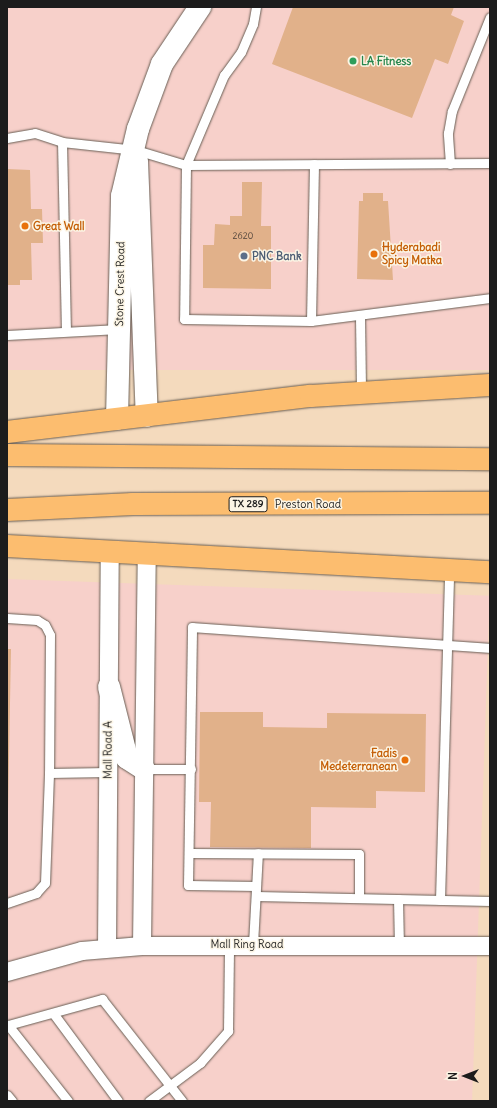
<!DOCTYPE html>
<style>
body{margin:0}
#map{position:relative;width:497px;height:1108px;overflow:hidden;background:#f4dabd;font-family:Delius,sans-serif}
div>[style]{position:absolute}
.built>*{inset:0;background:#f7d0ca;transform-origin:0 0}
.building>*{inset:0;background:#e1b18a}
.roads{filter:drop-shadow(0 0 1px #685e54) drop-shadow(0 0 1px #685e54)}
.service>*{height:9px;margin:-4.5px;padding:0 4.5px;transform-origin:4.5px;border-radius:4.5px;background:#fff}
.minor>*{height:18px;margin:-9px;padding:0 9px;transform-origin:9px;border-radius:9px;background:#fff}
.tertiary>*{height:22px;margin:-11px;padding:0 11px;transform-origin:11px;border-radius:11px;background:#fff}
.primary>*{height:22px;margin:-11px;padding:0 11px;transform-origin:11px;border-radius:11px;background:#fcbd6f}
.dots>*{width:11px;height:11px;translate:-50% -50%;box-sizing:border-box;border:2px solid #fcf5e5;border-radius:50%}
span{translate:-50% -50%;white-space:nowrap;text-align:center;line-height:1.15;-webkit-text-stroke:3px #fcf5e5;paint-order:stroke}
.number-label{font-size:9px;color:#4d4138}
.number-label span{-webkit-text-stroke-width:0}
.shield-label span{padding:1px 3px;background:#fcf5e5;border:1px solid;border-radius:3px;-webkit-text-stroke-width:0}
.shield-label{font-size:10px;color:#1c1c1c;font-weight:700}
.leisure-label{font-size:11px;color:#27864d;font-weight:700}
.left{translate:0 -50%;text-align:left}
.food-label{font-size:11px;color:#c56008;font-weight:700}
.right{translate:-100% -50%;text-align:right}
.service-label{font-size:11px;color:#4e5e75;font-weight:700}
.street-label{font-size:11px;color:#1c1c1c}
.frame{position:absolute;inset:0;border:8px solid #1c1c1c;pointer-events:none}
.north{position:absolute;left:445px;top:1056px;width:40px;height:40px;-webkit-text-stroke:3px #fcf5e5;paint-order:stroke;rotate:270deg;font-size:11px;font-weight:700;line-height:16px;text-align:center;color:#1c1c1c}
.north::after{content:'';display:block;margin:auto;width:14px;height:18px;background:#1c1c1c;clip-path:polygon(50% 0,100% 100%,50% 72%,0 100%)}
</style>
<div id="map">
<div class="built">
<div style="left:7px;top:7px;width:483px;height:363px"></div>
<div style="left:7px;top:579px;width:483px;height:522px;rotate:2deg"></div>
</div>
<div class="building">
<div style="clip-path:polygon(293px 7px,454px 7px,451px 15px,464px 21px,448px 64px,435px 59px,412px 118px,272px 64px)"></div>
<div style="clip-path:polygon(7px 169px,30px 170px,31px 209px,42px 209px,43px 243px,31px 243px,32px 280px,20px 280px,20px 285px,7px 285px)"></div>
<div style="clip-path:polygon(242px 182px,262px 182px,261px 226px,271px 226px,271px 289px,203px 288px,203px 245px,214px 245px,215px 224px,230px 225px,230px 216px,242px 216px)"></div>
<div style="clip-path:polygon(363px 193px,383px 193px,383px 201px,388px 201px,393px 280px,357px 279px,359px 201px,363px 201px)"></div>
<div style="clip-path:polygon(7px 649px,11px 649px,8px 813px,7px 813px)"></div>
<div style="clip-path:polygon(200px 712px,263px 712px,263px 727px,327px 728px,327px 713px,426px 714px,425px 792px,376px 791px,376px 808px,311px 807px,311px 848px,210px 847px,211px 802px,199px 802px)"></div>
</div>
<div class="roads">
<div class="service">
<div style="left:256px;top:7px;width:17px;rotate:100deg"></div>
<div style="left:253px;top:24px;width:30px;rotate:113deg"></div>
<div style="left:241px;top:52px;width:29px;rotate:126deg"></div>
<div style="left:224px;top:75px;width:98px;rotate:112.9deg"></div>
<div style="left:186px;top:165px;width:154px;rotate:90.7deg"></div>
<div style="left:184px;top:319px;width:127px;rotate:0.9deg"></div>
<div style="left:311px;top:321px;width:180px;rotate:-7.3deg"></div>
<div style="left:7px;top:138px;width:28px;rotate:-10deg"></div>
<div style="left:35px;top:133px;width:28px;rotate:18deg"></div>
<div style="left:62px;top:142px;width:74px;rotate:6.2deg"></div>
<div style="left:136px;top:150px;width:52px;rotate:16.7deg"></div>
<div style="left:186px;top:165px;width:304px;rotate:-0.4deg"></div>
<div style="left:62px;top:142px;width:188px;rotate:88.8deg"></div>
<div style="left:450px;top:164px;width:31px;rotate:-94deg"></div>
<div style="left:448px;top:133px;width:22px;rotate:-80deg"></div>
<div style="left:452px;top:111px;width:101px;rotate:-68deg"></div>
<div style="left:360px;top:317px;width:76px;rotate:89.2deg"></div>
<div style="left:311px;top:321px;width:157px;rotate:-88.9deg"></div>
<div style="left:7px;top:335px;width:112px;rotate:-3.1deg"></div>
<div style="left:7px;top:618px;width:30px;rotate:4deg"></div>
<div style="left:37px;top:620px;width:9px;rotate:32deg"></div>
<div style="left:45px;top:625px;width:11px;rotate:63deg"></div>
<div style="left:50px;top:635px;width:138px;rotate:90.4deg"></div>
<div style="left:144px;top:769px;width:47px"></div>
<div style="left:189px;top:853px;width:170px;rotate:0.3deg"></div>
<div style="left:359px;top:854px;width:44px;rotate:90deg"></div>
<div style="left:256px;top:886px;width:68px;rotate:-179.2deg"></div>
<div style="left:188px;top:885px;width:258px;rotate:-89.1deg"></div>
<div style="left:192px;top:627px;width:299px;rotate:4deg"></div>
<div style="left:256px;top:896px;width:234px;rotate:1.2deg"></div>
<div style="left:398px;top:899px;width:47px;rotate:88.8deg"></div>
<div style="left:440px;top:900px;width:331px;rotate:-88.4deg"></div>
<div style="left:7px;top:903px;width:31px;rotate:-19deg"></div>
<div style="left:36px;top:893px;width:13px;rotate:-48deg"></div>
<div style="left:45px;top:883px;width:110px;rotate:-87.9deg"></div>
<div style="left:49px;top:773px;width:59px;rotate:-1deg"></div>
<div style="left:253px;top:944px;width:91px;rotate:-86.9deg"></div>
<div style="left:53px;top:1013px;width:109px;rotate:53.5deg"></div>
<div style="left:7px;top:1095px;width:8px;rotate:50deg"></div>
<div style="left:68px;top:1101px;width:97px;rotate:-128.3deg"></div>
<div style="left:8px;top:1025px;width:98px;rotate:-15.5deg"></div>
<div style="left:102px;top:999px;width:130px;rotate:51.9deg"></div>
<div style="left:149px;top:1101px;width:64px;rotate:-36.7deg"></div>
<div style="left:200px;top:1063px;width:43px;rotate:-48.8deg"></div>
<div style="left:228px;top:1031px;width:87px;rotate:-89.3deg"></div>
</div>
<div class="minor">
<div style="left:142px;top:946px;width:392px;rotate:-89.3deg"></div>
<div style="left:107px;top:948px;width:396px;rotate:-89.6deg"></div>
<div style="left:7px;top:972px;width:78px;rotate:-15.6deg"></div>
<div style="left:82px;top:951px;width:60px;rotate:-4.8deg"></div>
<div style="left:142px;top:946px;width:348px"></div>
</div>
<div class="tertiary">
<div style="left:137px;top:161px;width:255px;rotate:87.8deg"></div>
<div style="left:117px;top:419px;width:223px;rotate:-88.7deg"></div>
<div style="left:122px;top:196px;width:69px;rotate:-76.6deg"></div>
<div style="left:138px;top:129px;width:69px;rotate:-69.7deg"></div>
<div style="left:162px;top:64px;width:69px;rotate:-56.3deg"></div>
<div style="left:109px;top:687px;width:73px;rotate:75.8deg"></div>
<div style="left:127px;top:758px;width:20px;rotate:33deg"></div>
</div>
<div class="primary">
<div style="left:7px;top:432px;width:306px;rotate:-6.8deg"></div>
<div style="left:311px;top:396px;width:179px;rotate:-3.5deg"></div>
<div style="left:7px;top:455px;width:483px;rotate:0.5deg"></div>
<div style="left:7px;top:510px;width:126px;rotate:-2.7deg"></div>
<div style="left:133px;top:504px;width:357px;rotate:-0.2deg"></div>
<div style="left:7px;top:546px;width:484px;rotate:3.1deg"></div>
</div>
</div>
<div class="dots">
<div style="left:353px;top:61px;background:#2e9e5b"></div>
<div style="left:25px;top:226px;background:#e8710a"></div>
<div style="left:374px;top:254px;background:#e8710a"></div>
<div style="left:244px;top:256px;background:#5c6f8a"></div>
<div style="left:405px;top:760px;background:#e8710a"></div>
</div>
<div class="number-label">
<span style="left:243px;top:236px">2620</span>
</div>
<div class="shield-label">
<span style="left:248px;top:504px">TX 289</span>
</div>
<div class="leisure-label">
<span class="left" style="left:361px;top:61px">LA Fitness</span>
</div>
<div class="food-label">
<span class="left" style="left:33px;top:226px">Great Wall</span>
<span class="left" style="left:382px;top:254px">Hyderabadi<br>Spicy Matka</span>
<span class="right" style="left:397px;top:760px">Fadis<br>Medeterranean</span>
</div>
<div class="service-label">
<span class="left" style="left:252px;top:256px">PNC Bank</span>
</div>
<div class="street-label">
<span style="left:120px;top:284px;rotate:-89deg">Stone Crest Road</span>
<span style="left:308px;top:504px">Preston Road</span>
<span style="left:108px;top:750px;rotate:-90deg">Mall Road A</span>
<span style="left:247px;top:944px">Mall Ring Road</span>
</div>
<div class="frame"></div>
<div class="north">N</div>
</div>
